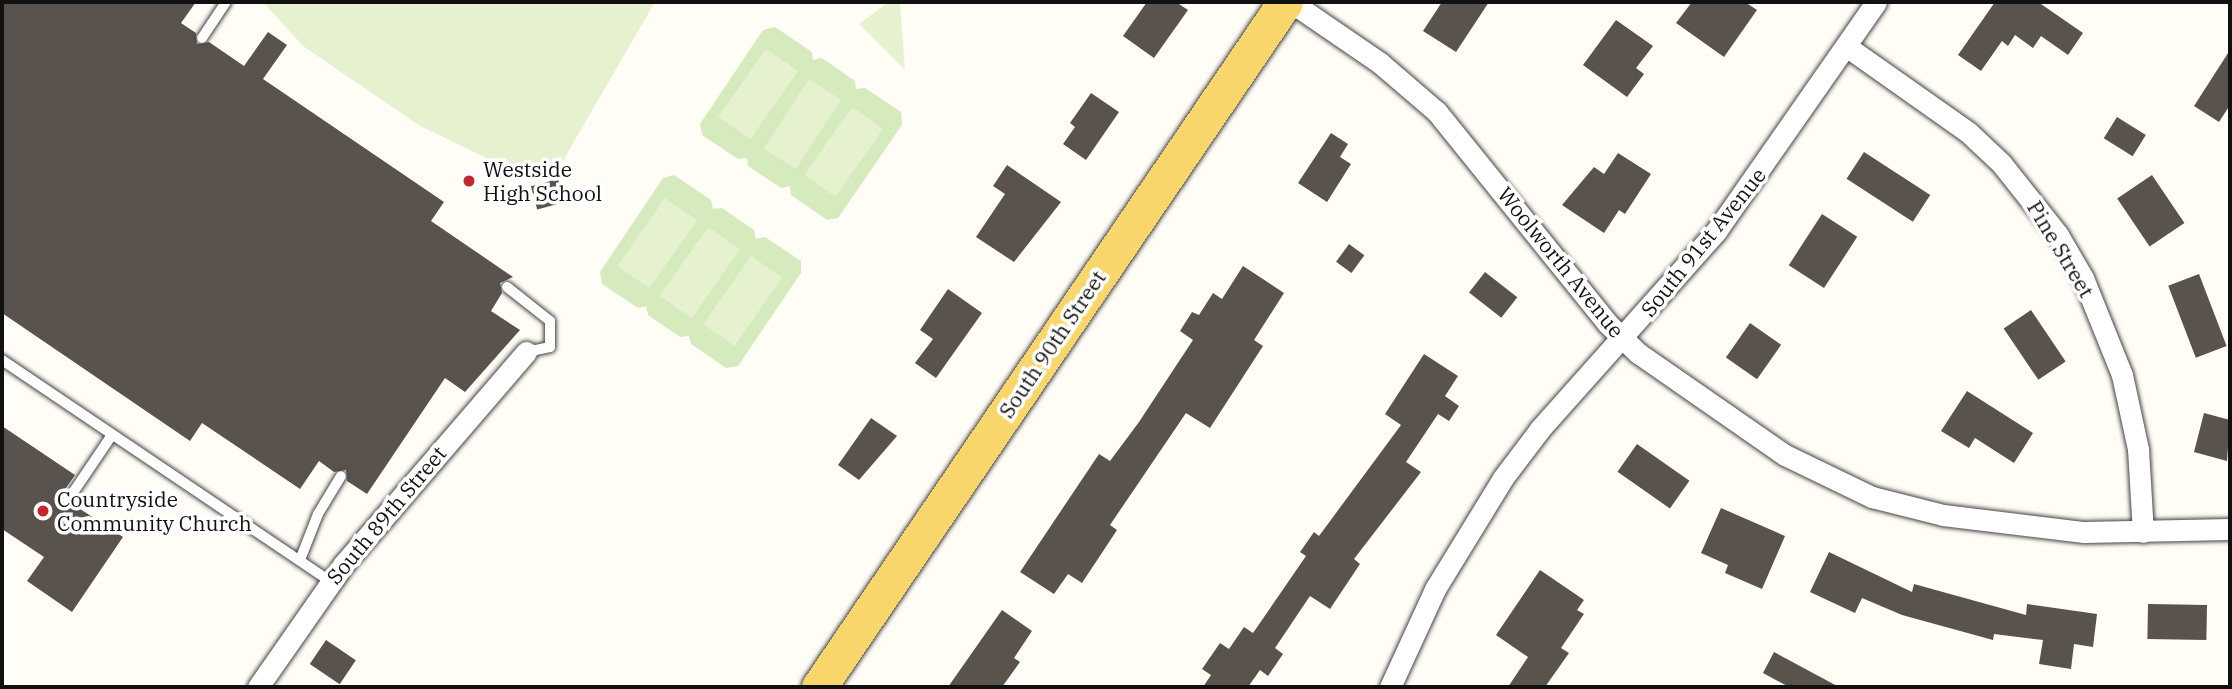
<!DOCTYPE html>
<style>
body{margin:0}
#map{position:relative;width:2232px;height:689px;overflow:hidden;background:#fffdf5;font-family:"IBM Plex Serif",serif}
div>[style]{position:absolute}
.green>*{inset:0;background:#d5ebbd}
.pitch>*{inset:0;background:#e6f2cf;transform-origin:0 0}
.building>*{inset:0;background:#5a524d;transform-origin:0 0}
.roads{filter:drop-shadow(0 0 2px #444) drop-shadow(0 0 2px #444)}
.lane>*{height:10px;margin:-5px;padding:0 5px;transform-origin:5px;border-radius:5px;background:#fff}
.street>*{height:21px;margin:-10.5px;padding:0 10.5px;transform-origin:10.5px;border-radius:10.5px;background:#fff}
.primary>*{height:35px;margin:-17.5px;padding:0 17.5px;transform-origin:17.5px;border-radius:17.5px;background:#f9d66b}
.dots>*{width:19px;height:19px;translate:-50% -50%;box-sizing:border-box;border:4px solid #fff;border-radius:50%}
span{translate:-50% -50%;white-space:nowrap;text-align:center;line-height:1.15;-webkit-text-stroke:7px #fff;paint-order:stroke}
.poi-label{font-size:21px;color:#111}
.left{translate:0 -50%;text-align:left}
.street-label{font-size:21px;color:#111}
.frame{position:absolute;inset:0;border:4px solid #111;pointer-events:none}
</style>
<div id="map">
<div class="green">
<div style="clip-path:polygon(775px 27px,812px 52px,813px 60px,822px 58px,855px 81px,856px 89px,865px 88px,901px 112px,902px 125px,838px 218px,827px 220px,791px 195px,790px 186px,781px 188px,748px 166px,747px 158px,738px 159px,702px 135px,700px 124px,763px 30px)"></div>
<div style="clip-path:polygon(674px 175px,711px 200px,713px 209px,722px 208px,754px 230px,756px 239px,765px 237px,801px 261px,801px 273px,738px 366px,726px 368px,691px 344px,689px 336px,680px 337px,648px 315px,646px 306px,638px 308px,602px 284px,600px 272px,663px 178px)"></div>
</div>
<div class="pitch">
<div style="clip-path:polygon(263px 2px,655px 2px,557px 171px,530px 179px,420px 126px,303px 46px)"></div>
<div style="clip-path:polygon(900px 2px,905px 70px,859px 24px,886px 4px)"></div>
<div style="left:766px;top:49px;width:39px;height:83px;rotate:35deg"></div>
<div style="left:809px;top:79px;width:38px;height:83px;rotate:33deg"></div>
<div style="left:852px;top:107px;width:38px;height:83px;rotate:35deg"></div>
<div style="left:665px;top:198px;width:39px;height:83px;rotate:35deg"></div>
<div style="left:708px;top:227px;width:39px;height:84px;rotate:35deg"></div>
<div style="left:751px;top:256px;width:38px;height:83px;rotate:35deg"></div>
</div>
<div class="building">
<div style="clip-path:polygon(2px 2px,196px 2px,181px 23px,196px 33px,197px 44px,209px 42px,244px 66px,268px 32px,287px 45px,263px 79px,444px 202px,431px 221px,513px 277px,500px 283px,502px 293px,491px 311px,520px 330px,465px 392px,445px 378px,367px 494px,347px 481px,346px 470px,334px 472px,319px 461px,300px 489px,202px 423px,190px 441px,2px 313px)"></div>
<div style="clip-path:polygon(1147px 2px,1176px 2px,1188px 10px,1154px 58px,1123px 36px)"></div>
<div style="clip-path:polygon(1442px 2px,1489px 2px,1456px 52px,1423px 31px)"></div>
<div style="clip-path:polygon(1692px 2px,1745px 2px,1757px 10px,1724px 57px,1676px 23px)"></div>
<div style="clip-path:polygon(1995px 2px,2038px 2px,2083px 33px,2068px 55px,2041px 36px,2033px 48px,2015px 35px,2008px 46px,2002px 41px,1981px 71px,1958px 55px)"></div>
<div style="clip-path:polygon(1616px 20px,1653px 46px,1636px 68px,1644px 74px,1627px 97px,1583px 65px)"></div>
<div style="clip-path:polygon(2230px 50px,2230px 105px,2219px 122px,2194px 106px)"></div>
<div style="clip-path:polygon(1091px 93px,1119px 112px,1086px 160px,1063px 144px,1075px 127px,1070px 123px)"></div>
<div style="left:2117px;top:117px;width:34px;height:25px;rotate:32deg"></div>
<div style="clip-path:polygon(1331px 133px,1348px 144px,1340px 157px,1351px 164px,1327px 202px,1298px 183px)"></div>
<div style="left:1864px;top:152px;width:79px;height:32px;rotate:33deg"></div>
<div style="clip-path:polygon(1618px 153px,1651px 174px,1625px 214px,1619px 210px,1604px 233px,1562px 205px,1594px 167px,1604px 174px)"></div>
<div style="clip-path:polygon(1007px 165px,1061px 202px,1014px 262px,976px 237px,1005px 194px,993px 186px)"></div>
<div style="left:2152px;top:175px;width:58px;height:42px;rotate:56deg"></div>
<div style="left:558px;top:179px;width:24px;height:28px;rotate:75deg"></div>
<div style="left:1822px;top:214px;width:42px;height:61px;rotate:33deg"></div>
<div style="left:1349px;top:244px;width:19px;height:22px;rotate:36deg"></div>
<div style="clip-path:polygon(1243px 266px,1284px 293px,1254px 340px,1263px 346px,1210px 428px,1186px 413px,1110px 525px,1117px 530px,1082px 583px,1068px 574px,1054px 594px,1020px 572px,1099px 454px,1110px 461px,1139px 422px,1193px 340px,1180px 331px,1192px 312px,1199px 315px,1213px 293px,1222px 299px)"></div>
<div style="left:1485px;top:272px;width:41px;height:26px;rotate:38deg"></div>
<div style="left:2199px;top:274px;width:77px;height:33px;rotate:69deg"></div>
<div style="clip-path:polygon(948px 289px,982px 313px,936px 378px,915px 363px,933px 339px,920px 330px)"></div>
<div style="left:2031px;top:310px;width:62px;height:33px;rotate:56deg"></div>
<div style="left:1750px;top:323px;width:38px;height:42px;rotate:35deg"></div>
<div style="clip-path:polygon(1424px 354px,1458px 376px,1445px 396px,1459px 406px,1449px 421px,1438px 414px,1406px 462px,1421px 472px,1354px 559px,1360px 564px,1330px 609px,1310px 596px,1275px 648px,1283px 654px,1268px 676px,1260px 670px,1248px 687px,1203px 687px,1211px 675px,1202px 669px,1220px 643px,1229px 649px,1244px 627px,1253px 633px,1306px 556px,1300px 552px,1314px 532px,1319px 536px,1401px 425px,1385px 414px)"></div>
<div style="clip-path:polygon(1967px 391px,2033px 433px,2014px 463px,1975px 438px,1969px 448px,1941px 431px)"></div>
<div style="clip-path:polygon(2204px 413px,2230px 420px,2227px 461px,2194px 452px)"></div>
<div style="clip-path:polygon(871px 418px,897px 436px,859px 480px,838px 465px)"></div>
<div style="clip-path:polygon(2px 426px,75px 475px,61px 495px,63px 506px,74px 505px,123px 537px,72px 612px,27px 581px,44px 557px,2px 529px)"></div>
<div style="left:1637px;top:444px;width:64px;height:34px;rotate:35deg"></div>
<div style="clip-path:polygon(1721px 508px,1785px 536px,1762px 589px,1725px 573px,1728px 565px,1701px 553px)"></div>
<div style="clip-path:polygon(1829px 552px,1912px 592px,1914px 584px,2026px 615px,2027px 604px,2097px 614px,2093px 647px,2074px 644px,2071px 669px,2039px 664px,2043px 640px,1994px 634px,1993px 640px,1902px 615px,1862px 598px,1855px 613px,1810px 592px)"></div>
<div style="clip-path:polygon(1540px 570px,1584px 600px,1577px 610px,1584px 614px,1561px 648px,1569px 653px,1545px 687px,1508px 687px,1528px 657px,1496px 635px)"></div>
<div style="left:2148px;top:604px;width:59px;height:35px;rotate:1deg"></div>
<div style="clip-path:polygon(1002px 610px,1032px 631px,1014px 658px,1020px 662px,1002px 687px,948px 687px)"></div>
<div style="left:326px;top:640px;width:36px;height:29px;rotate:34deg"></div>
<div style="clip-path:polygon(1774px 652px,1839px 687px,1789px 687px,1763px 673px)"></div>
</div>
<div class="roads">
<div class="lane">
<div style="left:202px;top:38px;width:43px;rotate:-56.3deg"></div>
<div style="left:507px;top:287px;width:55px;rotate:38.3deg"></div>
<div style="left:550px;top:321px;width:26px;rotate:90deg"></div>
<div style="left:550px;top:347px;width:25px;rotate:168deg"></div>
<div style="left:2px;top:360px;width:396px;rotate:34deg"></div>
<div style="left:68px;top:500px;width:78px;rotate:-55.9deg"></div>
<div style="left:300px;top:560px;width:49px;rotate:-68.6deg"></div>
<div style="left:318px;top:514px;width:44px;rotate:-58.8deg"></div>
</div>
<div class="street">
<div style="left:1291px;top:2px;width:108px;rotate:34.4deg"></div>
<div style="left:1380px;top:63px;width:75px;rotate:40.7deg"></div>
<div style="left:1437px;top:112px;width:271px;rotate:51.1deg"></div>
<div style="left:1607px;top:323px;width:43px;rotate:44.1deg"></div>
<div style="left:1638px;top:353px;width:179px;rotate:34.8deg"></div>
<div style="left:1785px;top:455px;width:97px;rotate:25.8deg"></div>
<div style="left:1872px;top:497px;width:73px;rotate:14.2deg"></div>
<div style="left:1943px;top:515px;width:142px;rotate:6.9deg"></div>
<div style="left:2084px;top:532px;width:146px;rotate:-1.2deg"></div>
<div style="left:1846px;top:46px;width:149px;rotate:35.2deg"></div>
<div style="left:1968px;top:132px;width:45px;rotate:43.2deg"></div>
<div style="left:2001px;top:163px;width:92px;rotate:51.6deg"></div>
<div style="left:2058px;top:235px;width:50px;rotate:59.8deg"></div>
<div style="left:2083px;top:278px;width:105px;rotate:68.1deg"></div>
<div style="left:2122px;top:375px;width:76px;rotate:77.8deg"></div>
<div style="left:2138px;top:449px;width:83px;rotate:86.6deg"></div>
<div style="left:258px;top:687px;width:149px;rotate:-55.1deg"></div>
<div style="left:343px;top:565px;width:281px;rotate:-49.3deg"></div>
<div style="left:1390px;top:687px;width:108px;rotate:-65.3deg"></div>
<div style="left:1435px;top:589px;width:130px;rotate:-58.5deg"></div>
<div style="left:1503px;top:478px;width:61px;rotate:-52.9deg"></div>
<div style="left:1540px;top:429px;width:266px;rotate:-48.3deg"></div>
<div style="left:1717px;top:230px;width:278px;rotate:-55.1deg"></div>
</div>
<div class="primary">
<div style="left:819px;top:687px;width:828px;rotate:-55.77deg"></div>
</div>
</div>
<div class="dots">
<div style="left:469px;top:181px;background:#c4262e"></div>
<div style="left:43px;top:511px;background:#c4262e"></div>
</div>
<div class="poi-label">
<span class="left" style="left:483px;top:181px">Westside<br>High School</span>
<span class="left" style="left:57px;top:511px">Countryside<br>Community Church</span>
</div>
<div class="street-label">
<span style="left:1703px;top:242px;rotate:-51deg">South 91st Avenue</span>
<span style="left:2061px;top:249px;rotate:59deg">Pine Street</span>
<span style="left:1561px;top:262px;rotate:51deg">Woolworth Avenue</span>
<span style="left:1052px;top:344px;rotate:-56deg">South 90th Street</span>
<span style="left:386px;top:515px;rotate:-50deg">South 89th Street</span>
</div>
<div class="frame"></div>
</div>
